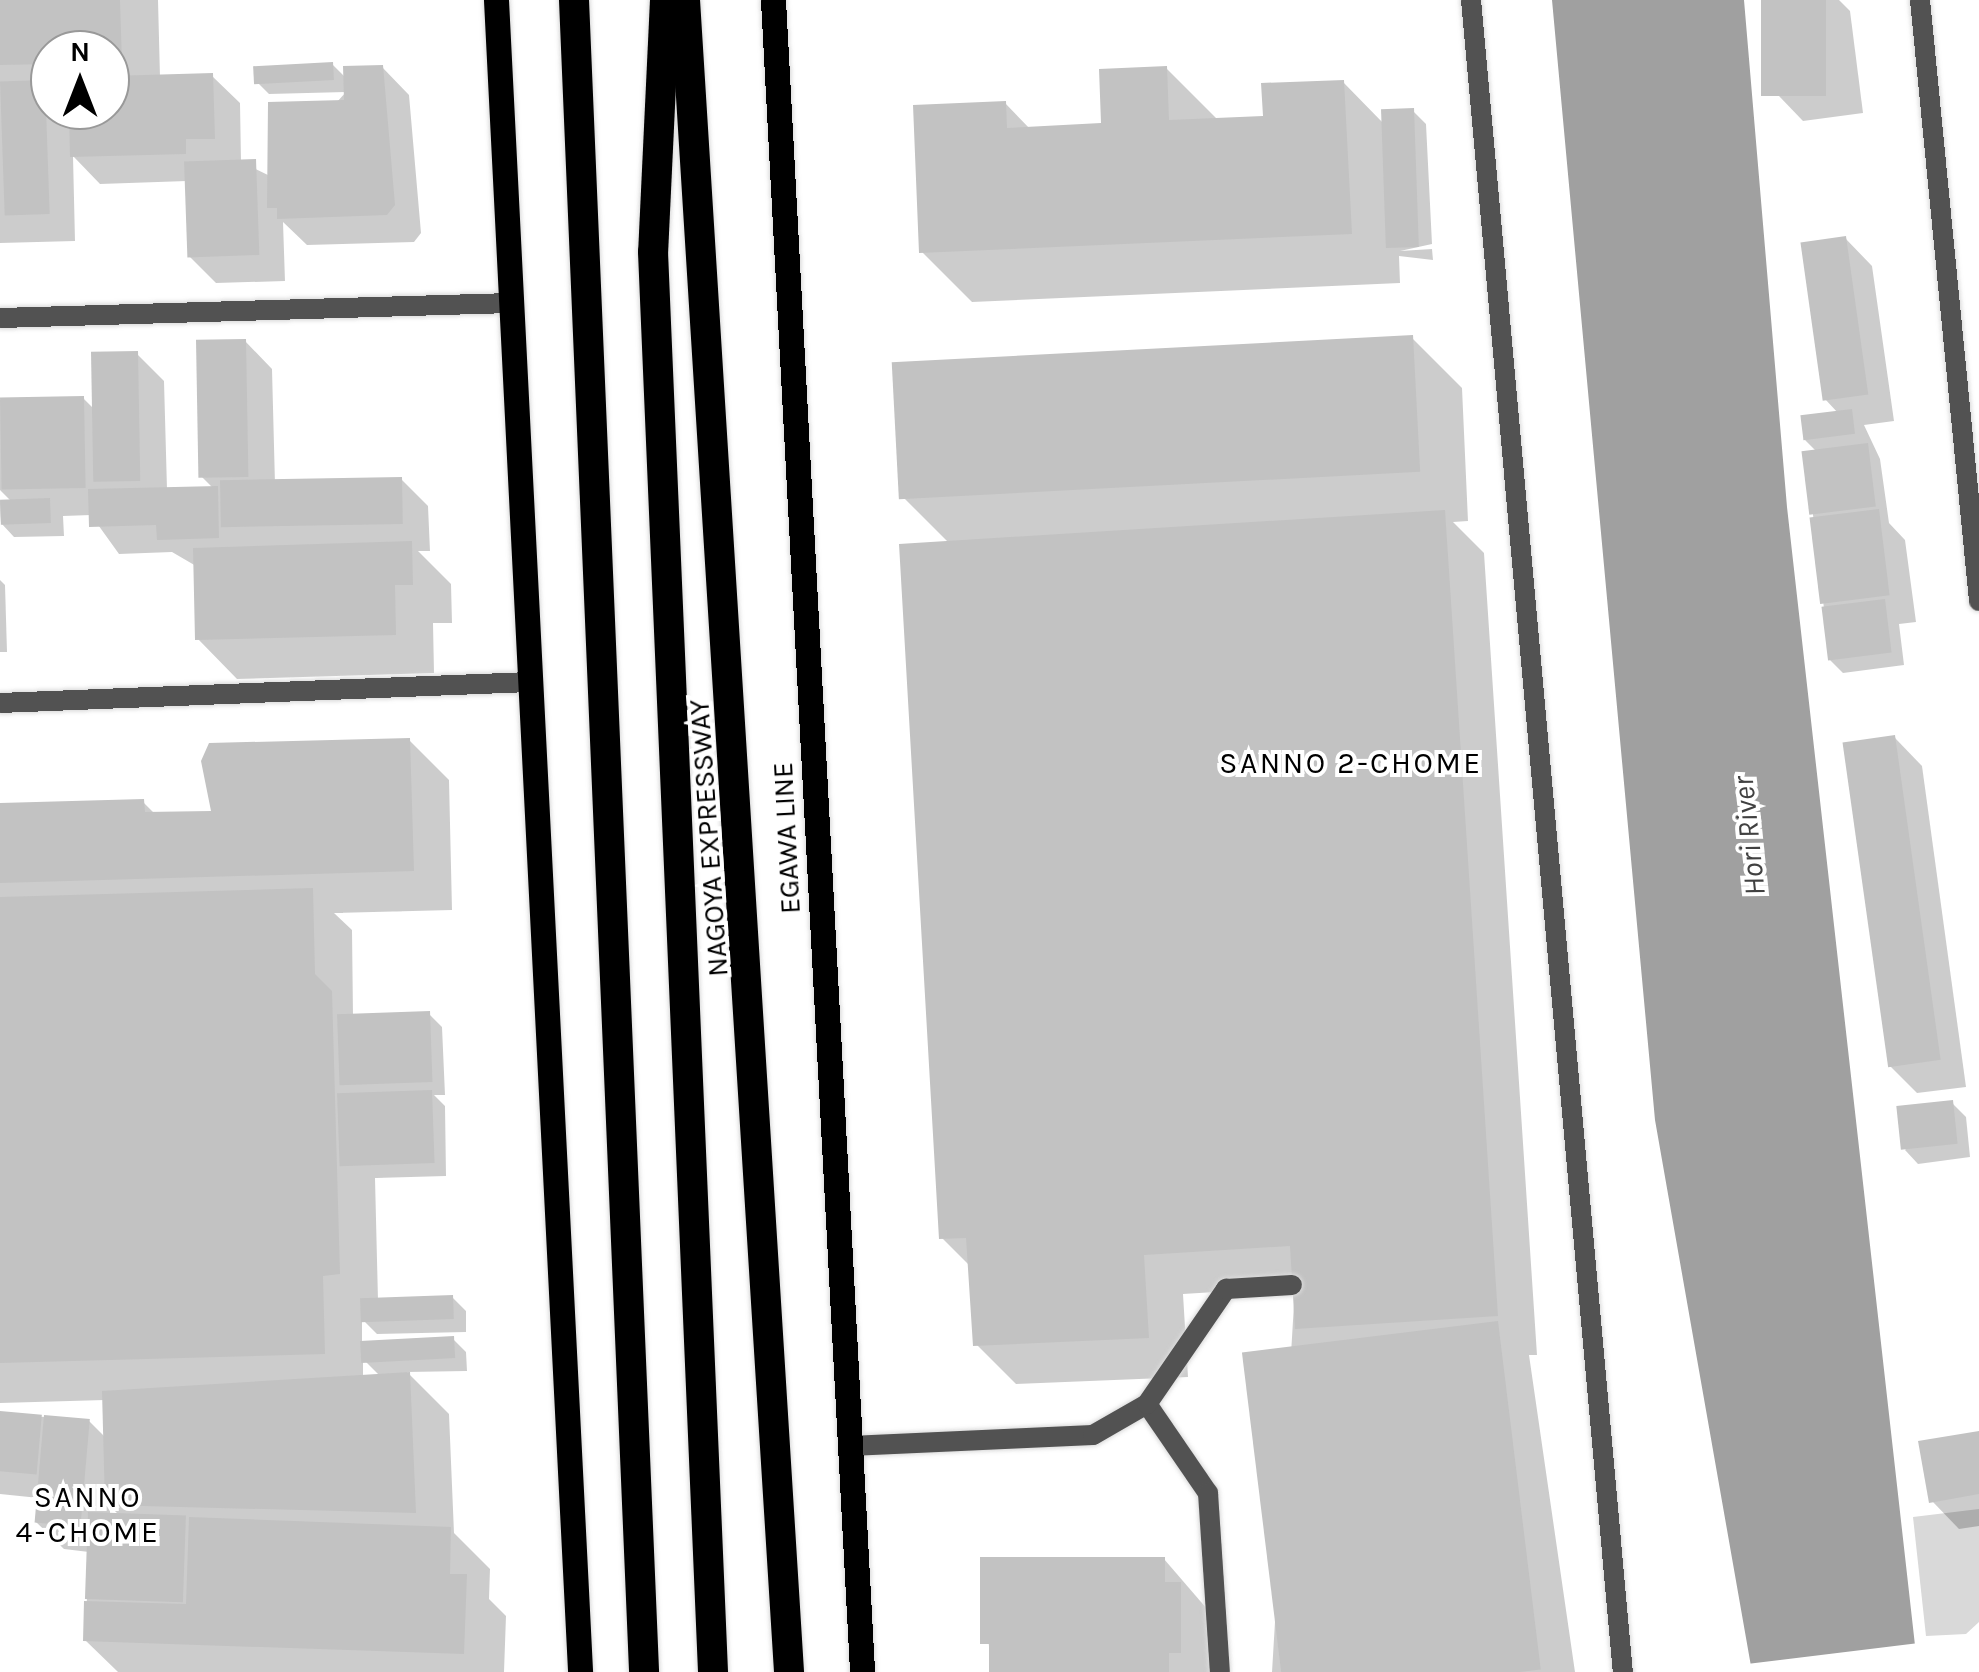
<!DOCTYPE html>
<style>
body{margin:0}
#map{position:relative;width:1979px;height:1672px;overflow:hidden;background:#fff;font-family:Karla,sans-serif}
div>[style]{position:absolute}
.green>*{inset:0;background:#d9d9d9}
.water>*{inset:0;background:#a0a0a0}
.pier>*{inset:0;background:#fff}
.shadow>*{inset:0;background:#0003}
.building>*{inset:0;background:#c2c2c2;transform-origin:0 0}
.roads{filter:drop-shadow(0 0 2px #dbdbdb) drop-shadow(0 0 2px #dbdbdb)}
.service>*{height:20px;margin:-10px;padding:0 10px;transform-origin:10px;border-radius:10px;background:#525252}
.minor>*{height:20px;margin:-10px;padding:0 10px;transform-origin:10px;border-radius:10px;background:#525252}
.tertiary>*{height:20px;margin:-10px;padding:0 10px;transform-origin:10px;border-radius:10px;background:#525252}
.primary>*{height:25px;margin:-12.5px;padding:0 12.5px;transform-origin:12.5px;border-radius:12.5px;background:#000}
.motorway>*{height:30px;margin:-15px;padding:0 15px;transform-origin:15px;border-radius:15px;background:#000}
span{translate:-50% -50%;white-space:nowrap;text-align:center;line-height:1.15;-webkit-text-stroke:8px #fff;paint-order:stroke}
.street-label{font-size:28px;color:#000}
.neighbourhood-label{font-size:30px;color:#000;letter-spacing:2.5px}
.water-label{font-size:30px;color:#414141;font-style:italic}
.north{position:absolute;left:30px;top:30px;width:100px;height:100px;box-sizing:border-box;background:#fff;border:2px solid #999;border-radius:50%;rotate:0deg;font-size:28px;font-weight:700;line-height:40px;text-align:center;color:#000}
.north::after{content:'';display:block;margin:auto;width:35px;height:45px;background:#000;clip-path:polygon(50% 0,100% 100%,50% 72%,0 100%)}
</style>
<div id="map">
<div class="green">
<div style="clip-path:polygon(1979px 1509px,1979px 1622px,1966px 1634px,1926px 1636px,1913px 1517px)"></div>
</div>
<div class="water">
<div style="clip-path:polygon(1552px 0,1744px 0,1787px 507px,1918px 1672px,1752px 1672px,1655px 1120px)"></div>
</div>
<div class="pier">
<div style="clip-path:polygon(1919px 1643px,1923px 1672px,1747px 1672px,1747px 1664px)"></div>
</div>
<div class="shadow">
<div style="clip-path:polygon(evenodd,0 0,158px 0,160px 77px,212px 76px,240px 103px,241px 162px,270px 176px,346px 92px,269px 94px,256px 81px,332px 64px,346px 78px,382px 67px,409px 95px,421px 233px,414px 242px,307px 245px,283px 222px,285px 281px,216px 283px,189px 256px,187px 181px,100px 184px,73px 156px,75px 241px,0 243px,0 0,50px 50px,110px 50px,110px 110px,50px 110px,50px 50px)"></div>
<div style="clip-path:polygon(1763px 0,1839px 0,1850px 11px,1863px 113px,1803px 121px,1776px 93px)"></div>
<div style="clip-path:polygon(1166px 68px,1216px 118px,1265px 118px,1343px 82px,1384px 124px,1413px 111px,1426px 124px,1432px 244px,1400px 251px,1432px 249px,1433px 260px,1399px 256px,1400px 283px,972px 302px,922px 252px,1005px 103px,1031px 130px,1103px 126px)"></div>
<div style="clip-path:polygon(1845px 238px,1872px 266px,1894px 421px,1864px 425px,1880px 459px,1889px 523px,1905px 540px,1916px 622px,1899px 624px,1904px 665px,1843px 673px,1830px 660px,1813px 515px,1817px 452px,1805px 440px,1838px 413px,1825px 399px)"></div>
<div style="clip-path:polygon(1412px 338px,1462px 388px,1468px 521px,1453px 522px,1484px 553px,1537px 1355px,1529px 1355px,1575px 1672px,1272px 1672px,1295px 1287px,1183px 1294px,1188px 1377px,1016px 1384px,976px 1344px,971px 1267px,942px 1238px,950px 544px,901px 495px)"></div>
<div style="clip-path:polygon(245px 341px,272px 369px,275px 484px,401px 479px,428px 506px,430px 551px,418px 551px,451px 584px,452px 623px,433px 623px,434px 673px,237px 679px,198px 639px,196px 566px,172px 552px,119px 554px,91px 515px,63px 516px,64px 536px,14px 537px,1px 523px,0 501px,11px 501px,0 490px,0 400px,83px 398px,95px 410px,137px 354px,164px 381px,167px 489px,212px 487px,202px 477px)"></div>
<div style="clip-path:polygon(0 580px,5px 585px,7px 652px,0 652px)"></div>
<div style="clip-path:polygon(1895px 738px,1922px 766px,1966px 1087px,1917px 1093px,1889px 1065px)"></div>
<div style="clip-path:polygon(evenodd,409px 740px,449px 780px,452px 910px,334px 913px,352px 930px,353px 1016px,429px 1014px,442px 1027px,445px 1095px,434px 1095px,445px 1106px,446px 1176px,375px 1178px,378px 1300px,452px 1297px,466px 1311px,466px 1332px,377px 1334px,362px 1319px,362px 1342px,453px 1339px,466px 1352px,467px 1371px,407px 1372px,449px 1414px,454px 1533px,490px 1569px,489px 1599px,506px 1616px,504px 1672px,118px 1672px,85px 1640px,89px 1552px,64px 1549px,36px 1522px,39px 1498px,0 1494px,0 1413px,89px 1421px,106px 1438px,105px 1400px,0 1403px,0 805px,143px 802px,155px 814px,214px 813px,409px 740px,363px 1359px,380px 1376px,363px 1378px,363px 1359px,409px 740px,110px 1506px,120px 1516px,110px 1516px,110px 1506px)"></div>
<div style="clip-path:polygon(1952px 1103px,1966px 1117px,1970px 1157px,1918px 1164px,1905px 1150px)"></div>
<div style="clip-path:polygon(1979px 1433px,1979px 1526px,1959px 1529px,1932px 1501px)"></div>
<div style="clip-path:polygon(982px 1559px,1164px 1559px,1220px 1624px,1220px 1672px,991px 1672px)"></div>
</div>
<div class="building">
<div style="clip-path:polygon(0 0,120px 0,122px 62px,110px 62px,110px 50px,50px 50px,50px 64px,0 65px)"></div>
<div style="left:1761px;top:0;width:65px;height:96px"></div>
<div style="left:333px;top:62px;width:18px;height:80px;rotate:87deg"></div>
<div style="clip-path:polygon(383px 65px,395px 205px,387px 215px,277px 219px,277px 208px,267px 208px,268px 102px,344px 100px,343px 66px)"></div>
<div style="clip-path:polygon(1167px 66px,1169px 120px,1263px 116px,1261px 83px,1344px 80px,1352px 234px,919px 253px,913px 105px,1006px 101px,1007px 128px,1101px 123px,1099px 69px)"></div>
<div style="clip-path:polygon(213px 73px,215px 139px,186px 139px,186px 154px,70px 157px,69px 110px,110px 110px,110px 76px)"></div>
<div style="left:45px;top:80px;width:134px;height:45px;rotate:88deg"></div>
<div style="left:1414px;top:108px;width:139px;height:33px;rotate:88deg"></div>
<div style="left:256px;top:159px;width:96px;height:72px;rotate:88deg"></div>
<div style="left:1846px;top:236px;width:160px;height:46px;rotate:82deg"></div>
<div style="left:1413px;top:335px;width:137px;height:522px;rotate:87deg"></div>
<div style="left:246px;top:339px;width:138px;height:50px;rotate:89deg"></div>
<div style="left:138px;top:351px;width:130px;height:47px;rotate:89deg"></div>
<div style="left:84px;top:396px;width:92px;height:84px;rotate:89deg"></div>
<div style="left:1852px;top:409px;width:25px;height:52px;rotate:83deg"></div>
<div style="left:1868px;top:443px;width:64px;height:67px;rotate:83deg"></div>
<div style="left:402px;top:477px;width:47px;height:182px;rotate:89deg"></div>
<div style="clip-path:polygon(218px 486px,219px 538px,157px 540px,156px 525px,89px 527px,88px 489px)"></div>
<div style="left:50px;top:498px;width:25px;height:50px;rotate:88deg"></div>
<div style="left:1879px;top:509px;width:87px;height:70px;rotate:83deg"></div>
<div style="clip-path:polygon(1445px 510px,1498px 1316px,1295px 1329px,1290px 1246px,1144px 1255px,1149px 1338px,973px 1346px,966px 1238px,939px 1239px,899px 544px)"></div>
<div style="clip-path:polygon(412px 541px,413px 585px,395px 585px,396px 635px,195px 640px,193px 548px)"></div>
<div style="left:1885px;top:599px;width:54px;height:64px;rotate:83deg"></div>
<div style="left:1895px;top:735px;width:328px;height:53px;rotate:82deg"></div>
<div style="clip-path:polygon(410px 738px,414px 871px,0 883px,0 803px,144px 799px,145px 812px,211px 811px,201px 761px,209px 743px)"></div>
<div style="clip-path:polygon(313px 888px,315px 974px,332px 991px,340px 1274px,323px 1276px,325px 1354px,0 1363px,0 897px)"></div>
<div style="left:430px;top:1011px;width:71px;height:93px;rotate:88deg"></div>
<div style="left:432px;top:1090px;width:73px;height:95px;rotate:88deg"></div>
<div style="left:1953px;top:1100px;width:44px;height:57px;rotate:84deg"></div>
<div style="left:453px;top:1295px;width:24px;height:93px;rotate:88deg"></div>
<div style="left:1498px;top:1321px;width:351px;height:258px;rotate:83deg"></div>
<div style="left:454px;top:1336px;width:22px;height:94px;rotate:87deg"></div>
<div style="clip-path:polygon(410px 1372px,416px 1513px,105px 1505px,102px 1391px)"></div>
<div style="left:0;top:1411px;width:42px;height:60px;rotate:5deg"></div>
<div style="left:44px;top:1415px;width:46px;height:108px;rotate:5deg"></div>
<div style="clip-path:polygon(1979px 1431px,1979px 1494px,1929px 1503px,1918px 1441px)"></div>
<div style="left:88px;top:1512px;width:98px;height:87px;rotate:2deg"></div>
<div style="clip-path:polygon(189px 1517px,451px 1527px,450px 1574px,467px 1574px,464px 1654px,83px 1641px,84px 1601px,186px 1604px)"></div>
<div style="clip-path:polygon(980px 1557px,1165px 1557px,1165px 1582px,1181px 1582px,1181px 1653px,1169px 1653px,1169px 1672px,989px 1672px,989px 1644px,980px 1644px)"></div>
</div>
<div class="roads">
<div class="service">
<div style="left:1147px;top:1404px;width:108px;rotate:55.6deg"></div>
<div style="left:1208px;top:1493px;width:179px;rotate:86.2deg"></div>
<div style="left:850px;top:1446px;width:243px;rotate:-2.6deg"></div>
<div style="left:1093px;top:1435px;width:62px;rotate:-29.9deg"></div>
<div style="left:1147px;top:1404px;width:140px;rotate:-55.5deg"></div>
<div style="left:1226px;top:1289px;width:66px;rotate:-3.5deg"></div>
</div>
<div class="minor">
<div style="left:1471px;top:0;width:1679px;rotate:84.81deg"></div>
<div style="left:0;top:318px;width:512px;rotate:-1.68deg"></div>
<div style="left:0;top:703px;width:529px;rotate:-2.27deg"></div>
</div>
<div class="tertiary">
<div style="left:1920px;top:0;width:604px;rotate:84.39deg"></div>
</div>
<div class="primary">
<div style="left:496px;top:0;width:1674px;rotate:87.12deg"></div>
<div style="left:773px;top:0;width:1674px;rotate:86.95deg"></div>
</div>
<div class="motorway">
<div style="left:574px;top:0;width:1673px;rotate:87.6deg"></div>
<div style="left:665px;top:0;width:252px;rotate:92.7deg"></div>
<div style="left:653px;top:252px;width:1421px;rotate:87.58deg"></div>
<div style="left:685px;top:0;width:1675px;rotate:86.44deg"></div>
</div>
</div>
<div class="street-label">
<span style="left:709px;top:838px;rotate:-94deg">NAGOYA EXPRESSWAY</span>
<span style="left:787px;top:838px;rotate:-93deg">EGAWA LINE</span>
</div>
<div class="neighbourhood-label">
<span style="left:1351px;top:763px">SANNO 2-CHOME</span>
<span style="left:88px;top:1514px">SANNO<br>4-CHOME</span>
</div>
<div class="water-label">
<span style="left:1749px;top:836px;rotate:-96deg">Hori River</span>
</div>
<div class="north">N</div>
</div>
